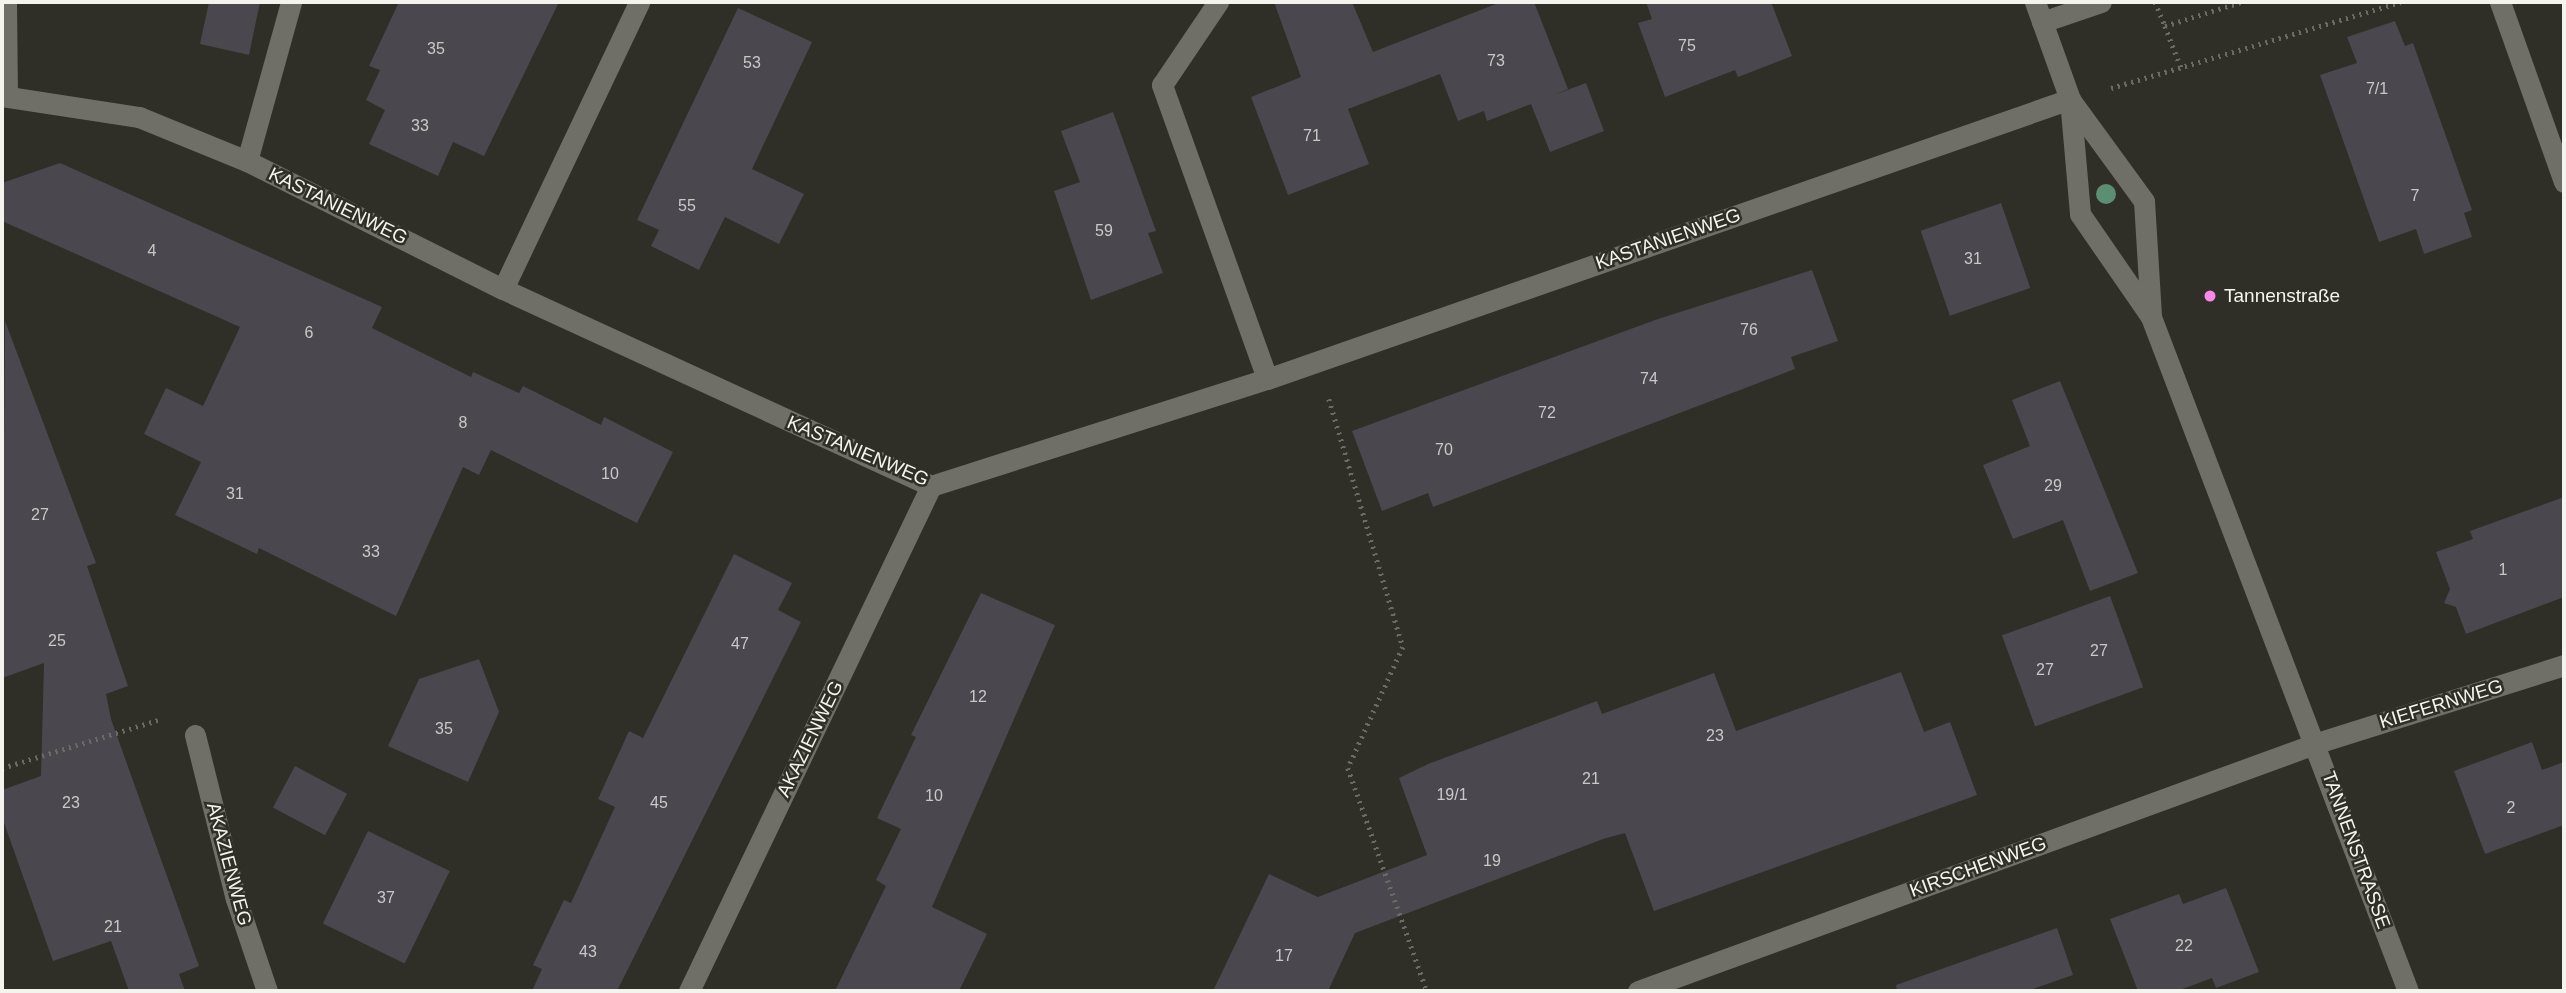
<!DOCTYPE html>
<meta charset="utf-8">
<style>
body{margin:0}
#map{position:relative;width:2566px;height:993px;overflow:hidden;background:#2f2e27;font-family:Helvetica,sans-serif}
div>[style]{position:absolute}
.building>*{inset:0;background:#4b474e;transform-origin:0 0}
.path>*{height:4.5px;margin-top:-2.25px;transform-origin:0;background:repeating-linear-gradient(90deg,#6b6a64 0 2px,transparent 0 7px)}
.lane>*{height:21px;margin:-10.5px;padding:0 10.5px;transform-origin:10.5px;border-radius:10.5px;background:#706f67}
.street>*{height:21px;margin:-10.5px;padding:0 10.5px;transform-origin:10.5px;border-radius:10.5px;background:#706f67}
.trees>*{width:20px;height:20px;margin:-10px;border-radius:50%;background:#5b8e73}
.dots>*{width:19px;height:19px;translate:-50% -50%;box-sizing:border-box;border:4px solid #2f2e27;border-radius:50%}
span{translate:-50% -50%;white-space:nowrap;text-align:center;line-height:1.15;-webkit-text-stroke:5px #2f2e27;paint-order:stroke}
.number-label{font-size:16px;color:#cac8c6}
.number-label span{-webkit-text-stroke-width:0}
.street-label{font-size:19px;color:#f4f3ee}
.poi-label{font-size:19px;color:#f4f3ee}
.left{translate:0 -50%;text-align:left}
.frame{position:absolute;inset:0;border:4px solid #f4f3ee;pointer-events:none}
</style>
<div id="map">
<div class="building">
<div style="clip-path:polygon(209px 2px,260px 2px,249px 55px,200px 44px)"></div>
<div style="clip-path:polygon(399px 2px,559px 2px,484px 156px,453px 142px,438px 176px,369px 144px,385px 110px,366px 100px,380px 70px,369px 66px)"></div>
<div style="clip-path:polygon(1274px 2px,1352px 2px,1373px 52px,1501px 2px,1534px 2px,1568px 89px,1554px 95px,1586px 83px,1604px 131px,1550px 152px,1531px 104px,1487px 121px,1484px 111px,1458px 121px,1440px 74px,1348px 109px,1369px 164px,1288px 195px,1251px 97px,1301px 77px)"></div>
<div style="clip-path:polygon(1646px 2px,1771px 2px,1792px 56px,1738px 77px,1735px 70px,1665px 97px,1638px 23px,1652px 19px)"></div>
<div style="clip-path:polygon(738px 8px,812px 42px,752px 169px,804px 194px,779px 244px,725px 217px,699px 270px,651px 246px,659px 230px,637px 220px)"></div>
<div style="clip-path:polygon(2395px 21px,2405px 46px,2413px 43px,2472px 210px,2464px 213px,2472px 237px,2424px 254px,2416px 229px,2379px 242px,2320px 75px,2357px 63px,2347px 37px)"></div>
<div style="clip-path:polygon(1113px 112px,1156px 231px,1148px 233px,1163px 273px,1091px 300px,1054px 191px,1080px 182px,1061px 131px)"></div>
<div style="clip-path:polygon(60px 163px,382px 307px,372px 328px,471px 377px,473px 372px,519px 393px,523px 386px,601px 425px,604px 417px,673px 452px,637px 523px,491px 450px,479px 475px,463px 467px,396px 616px,259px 548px,257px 554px,175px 515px,201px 462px,144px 434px,166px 388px,203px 406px,240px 327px,2px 221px,2px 183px)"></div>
<div style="left:2001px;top:203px;width:90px;height:85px;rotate:71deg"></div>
<div style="clip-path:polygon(1812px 270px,1838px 341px,1791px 357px,1795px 369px,1433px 507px,1428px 493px,1382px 511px,1352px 431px,1658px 319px)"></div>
<div style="clip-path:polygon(5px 321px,96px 563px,87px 566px,128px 686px,106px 694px,111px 719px,199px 966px,179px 974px,185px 991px,129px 991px,111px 941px,53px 961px,2px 817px,2px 790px,41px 776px,44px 663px,2px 678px)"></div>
<div style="clip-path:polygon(2060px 381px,2138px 573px,2090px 591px,2063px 520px,2013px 539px,1983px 465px,2030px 446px,2012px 400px)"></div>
<div style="clip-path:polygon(2564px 497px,2564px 597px,2466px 634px,2456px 607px,2444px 603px,2450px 589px,2436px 552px,2473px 539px,2470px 531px)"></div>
<div style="clip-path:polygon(734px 554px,792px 583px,778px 610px,801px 622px,617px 991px,532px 991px,542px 969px,533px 965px,564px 900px,571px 903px,615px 807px,598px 799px,629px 731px,643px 738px)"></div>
<div style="clip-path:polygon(981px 593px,1055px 625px,932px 907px,987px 934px,959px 991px,835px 991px,886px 886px,876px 880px,901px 829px,877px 818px,916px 737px,911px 735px)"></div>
<div style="left:2110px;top:596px;width:97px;height:115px;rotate:70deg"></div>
<div style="clip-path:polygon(479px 659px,499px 712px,468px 782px,388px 746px,419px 679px)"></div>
<div style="clip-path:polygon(1901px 672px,1924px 732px,1950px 722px,1977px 795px,1654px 911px,1625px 833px,1603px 839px,1355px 933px,1328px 991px,1213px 991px,1269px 874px,1318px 897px,1427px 855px,1399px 778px,1428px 764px,1597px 701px,1602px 714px,1714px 673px,1736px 731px)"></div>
<div style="clip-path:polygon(2532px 742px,2542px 770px,2564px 762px,2564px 825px,2485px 854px,2454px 771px)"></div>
<div style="left:295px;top:766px;width:59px;height:47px;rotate:28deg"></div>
<div style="left:368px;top:831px;width:91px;height:103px;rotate:26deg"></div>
<div style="clip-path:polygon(2226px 888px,2259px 972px,2216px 988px,2212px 978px,2177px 991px,2138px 991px,2110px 919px,2179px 894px,2183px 904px)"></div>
<div style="clip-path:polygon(2057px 928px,2073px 975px,2027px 991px,1897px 991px,1896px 985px)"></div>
</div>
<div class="path">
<div style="left:2155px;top:2px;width:26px;rotate:67deg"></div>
<div style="left:2165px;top:26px;width:80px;rotate:-17.5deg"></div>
<div style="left:2165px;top:26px;width:47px;rotate:68.9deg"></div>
<div style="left:2111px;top:88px;width:302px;rotate:-16.5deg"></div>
<div style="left:1329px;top:399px;width:259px;rotate:73.4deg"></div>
<div style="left:1403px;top:647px;width:133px;rotate:114.4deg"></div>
<div style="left:1348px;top:768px;width:237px;rotate:70.5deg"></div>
<div style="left:2px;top:768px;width:163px;rotate:-17.1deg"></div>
</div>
<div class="lane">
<div style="left:2042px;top:22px;width:62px;rotate:-18.7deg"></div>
</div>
<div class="street">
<div style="left:6px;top:2px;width:94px;rotate:89.4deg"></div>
<div style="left:1218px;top:2px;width:100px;rotate:124deg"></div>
<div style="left:1162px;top:85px;width:312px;rotate:70.3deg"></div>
<div style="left:2035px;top:2px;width:103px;rotate:70.2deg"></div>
<div style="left:2070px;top:99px;width:115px;rotate:85deg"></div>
<div style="left:2080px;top:214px;width:125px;rotate:55.4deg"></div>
<div style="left:2151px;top:317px;width:721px;rotate:69.13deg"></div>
<div style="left:2500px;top:2px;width:191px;rotate:70.4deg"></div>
<div style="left:2px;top:96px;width:139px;rotate:8.7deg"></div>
<div style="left:139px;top:117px;width:117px;rotate:22.2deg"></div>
<div style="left:247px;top:161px;width:286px;rotate:26.6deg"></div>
<div style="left:503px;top:289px;width:471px;rotate:24.7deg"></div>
<div style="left:931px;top:486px;width:353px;rotate:-17.7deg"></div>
<div style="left:1267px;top:379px;width:850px;rotate:-19.22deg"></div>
<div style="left:2071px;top:101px;width:124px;rotate:53.9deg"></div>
<div style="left:2144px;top:201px;width:116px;rotate:86.5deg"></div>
<div style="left:247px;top:161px;width:165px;rotate:-74.5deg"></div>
<div style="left:503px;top:289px;width:318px;rotate:-64.6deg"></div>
<div style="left:195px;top:735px;width:169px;rotate:76deg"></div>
<div style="left:236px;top:899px;width:97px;rotate:71.4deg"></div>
<div style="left:689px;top:991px;width:560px;rotate:-64.4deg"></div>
<div style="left:1638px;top:991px;width:723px;rotate:-20.06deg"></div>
<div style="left:2317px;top:743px;width:259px;rotate:-17.5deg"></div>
</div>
<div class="trees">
<div style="left:2106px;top:194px"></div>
</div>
<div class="dots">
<div style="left:2210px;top:296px;background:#f788eb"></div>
</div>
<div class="number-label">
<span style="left:1687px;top:46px">75</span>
<span style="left:436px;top:49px">35</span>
<span style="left:1496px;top:61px">73</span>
<span style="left:752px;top:63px">53</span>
<span style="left:2377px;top:89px">7/1</span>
<span style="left:420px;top:126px">33</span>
<span style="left:1312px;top:136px">71</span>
<span style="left:2415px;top:196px">7</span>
<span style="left:687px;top:206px">55</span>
<span style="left:1104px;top:231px">59</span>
<span style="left:152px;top:251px">4</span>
<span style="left:1973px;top:259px">31</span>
<span style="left:1749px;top:330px">76</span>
<span style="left:309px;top:333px">6</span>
<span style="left:1649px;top:379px">74</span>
<span style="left:1547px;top:413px">72</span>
<span style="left:463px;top:423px">8</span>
<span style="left:1444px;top:450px">70</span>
<span style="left:610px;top:474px">10</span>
<span style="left:2053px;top:486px">29</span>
<span style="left:235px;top:494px">31</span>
<span style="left:40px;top:515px">27</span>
<span style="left:371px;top:552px">33</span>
<span style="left:2503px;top:570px">1</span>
<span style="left:57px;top:641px">25</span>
<span style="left:740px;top:644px">47</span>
<span style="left:2099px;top:651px">27</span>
<span style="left:2045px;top:670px">27</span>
<span style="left:978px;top:697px">12</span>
<span style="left:444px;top:729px">35</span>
<span style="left:1715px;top:736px">23</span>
<span style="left:1591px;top:779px">21</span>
<span style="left:1452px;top:795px">19/1</span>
<span style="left:934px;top:796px">10</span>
<span style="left:71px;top:803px">23</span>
<span style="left:659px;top:803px">45</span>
<span style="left:2511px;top:808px">2</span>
<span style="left:1492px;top:861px">19</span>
<span style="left:386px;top:898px">37</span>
<span style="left:113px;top:927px">21</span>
<span style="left:2184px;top:946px">22</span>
<span style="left:588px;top:952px">43</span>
<span style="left:1284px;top:956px">17</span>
</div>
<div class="street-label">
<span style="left:338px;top:206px;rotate:26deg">KASTANIENWEG</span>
<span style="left:1668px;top:239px;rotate:-19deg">KASTANIENWEG</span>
<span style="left:858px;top:451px;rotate:23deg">KASTANIENWEG</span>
<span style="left:2441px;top:704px;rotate:-17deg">KIEFERNWEG</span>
<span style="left:810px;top:739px;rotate:-64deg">AKAZIENWEG</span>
<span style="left:2356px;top:850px;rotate:70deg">TANNENSTRASSE</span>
<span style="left:229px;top:864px;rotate:75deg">AKAZIENWEG</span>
<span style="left:1978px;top:867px;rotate:-20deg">KIRSCHENWEG</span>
</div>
<div class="poi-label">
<span class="left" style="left:2224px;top:296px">Tannenstraße</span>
</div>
<div class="frame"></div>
</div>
